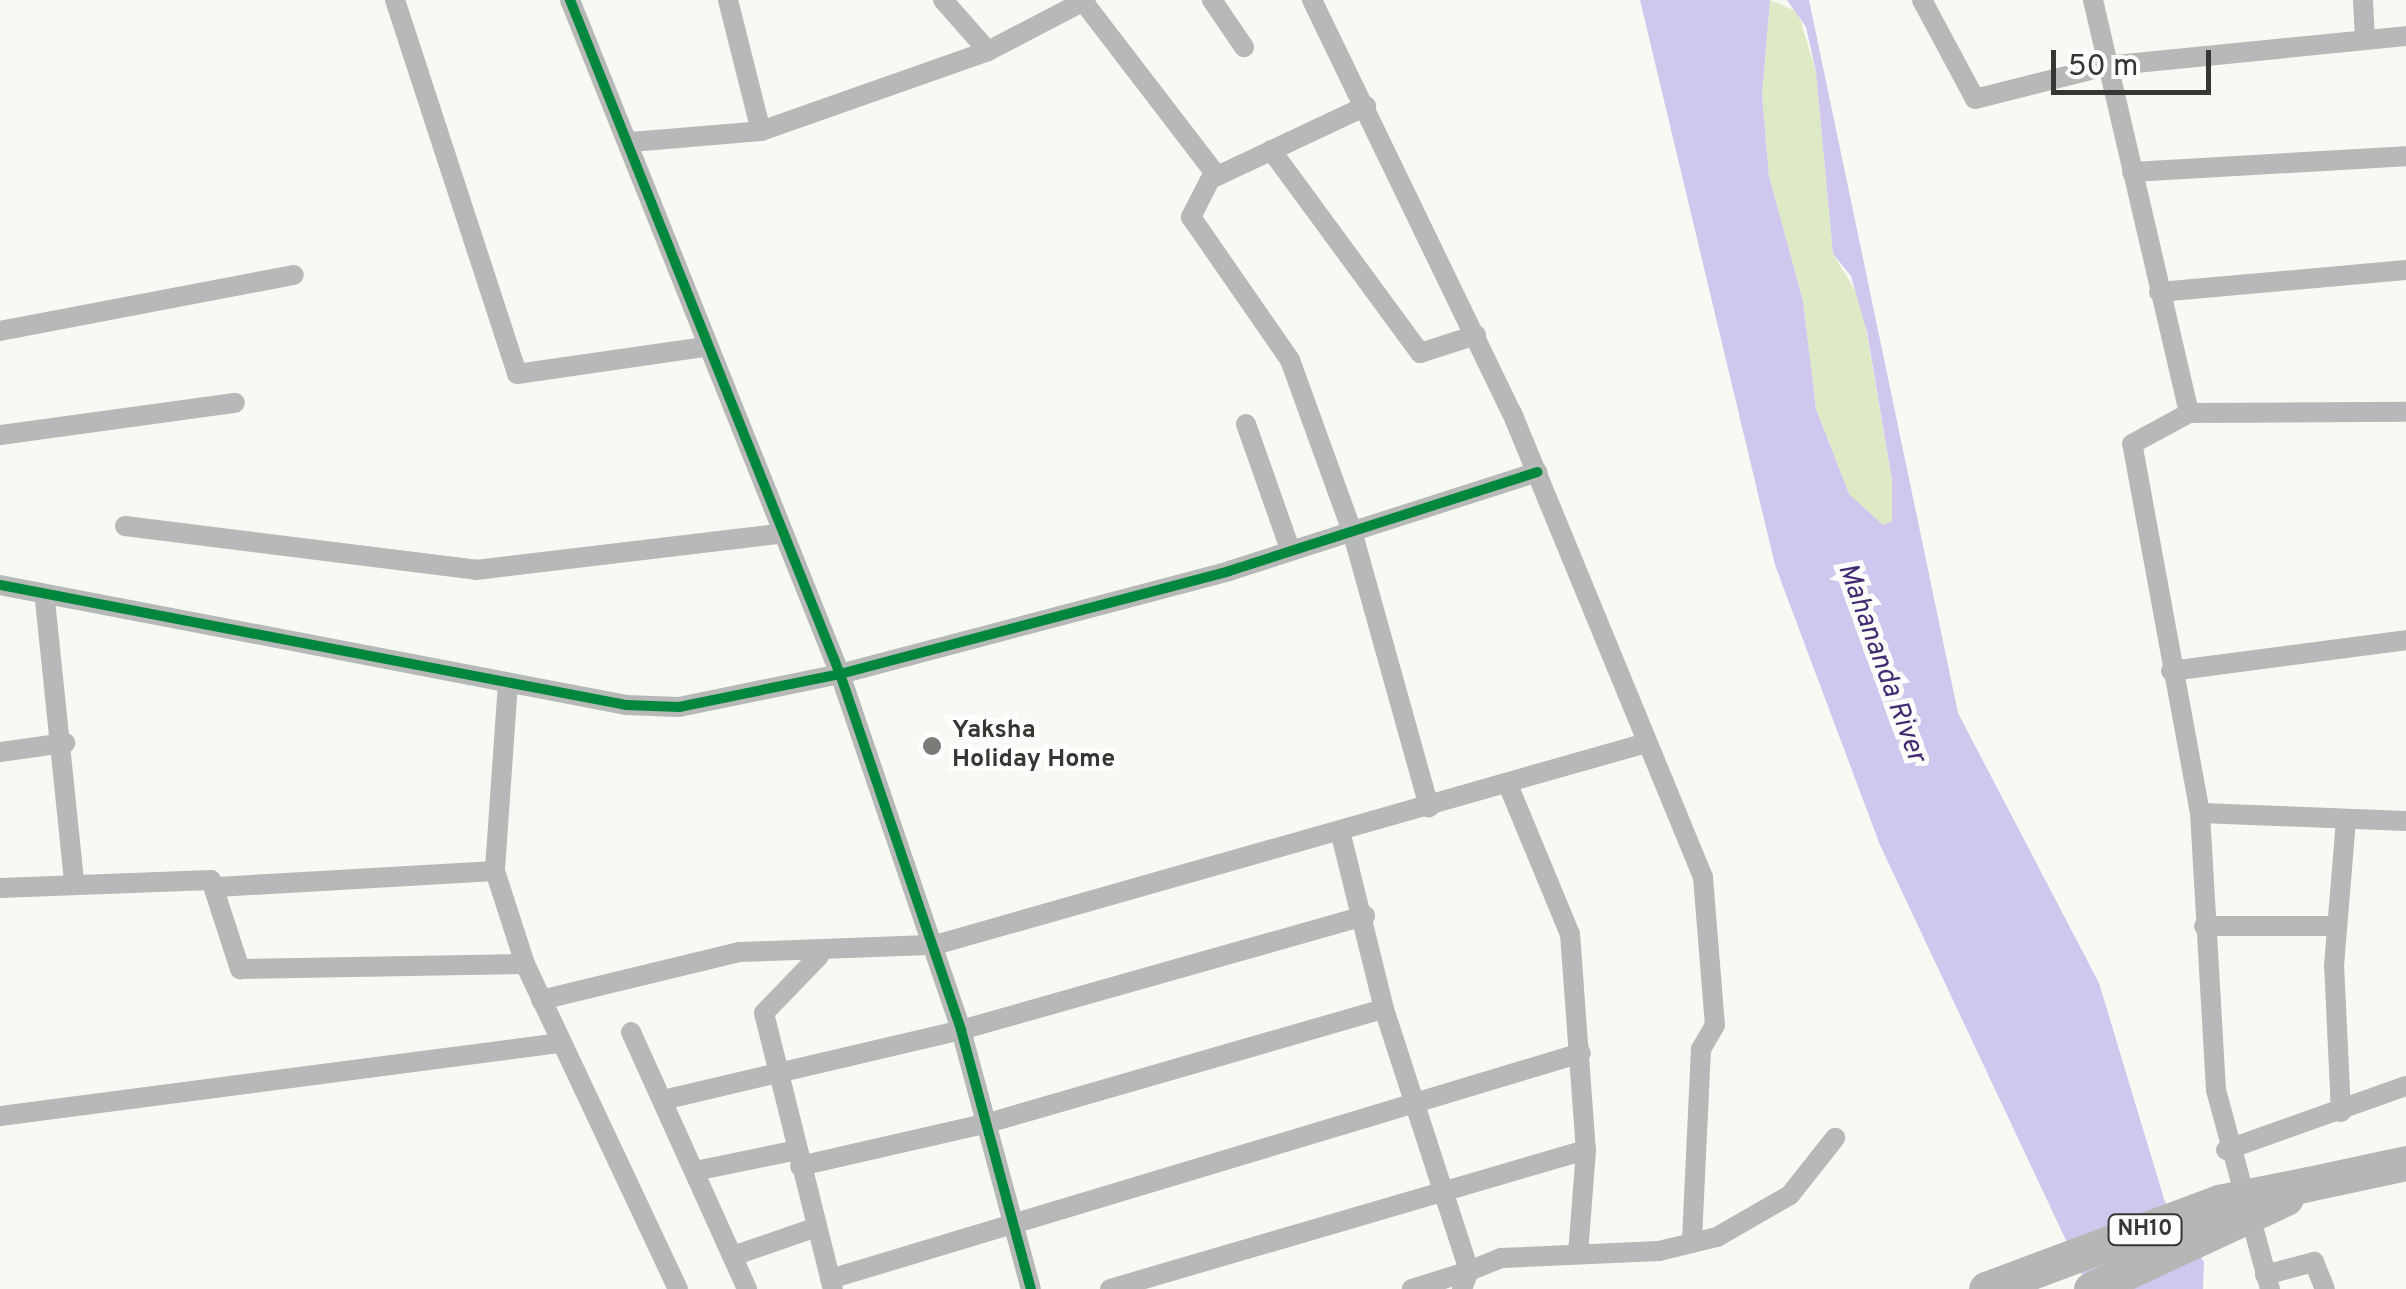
<!DOCTYPE html>
<style>
body{margin:0}
#map{position:relative;width:2406px;height:1289px;overflow:hidden;background:#f7f9f3;font-family:Overpass,sans-serif}
div>[style]{position:absolute}
.green>*{inset:0;background:#dee9c6}
.water>*{inset:0;background:#d0c7ef}
.minor>*{height:20px;margin:-10px;padding:0 10px;transform-origin:10px;border-radius:10px;background:#b7b8b8}
.trunk>*{height:35px;margin:-17.5px;padding:0 17.5px;transform-origin:17.5px;border-radius:17.5px;background:#b6b6b6}
.trunk-bridge>*{height:35px;margin:-17.5px;padding:0 17.5px;transform-origin:17.5px;border-radius:17.5px;background:#b6b6b6}
.cycleway>*{height:10px;margin:-5px;padding:0 5px;transform-origin:5px;border-radius:5px;background:#00873e}
.dots>*{width:28px;height:28px;translate:-50% -50%;box-sizing:border-box;border:5px solid #fff;border-radius:50%}
span{translate:-50% -50%;white-space:nowrap;text-align:center;line-height:1.15;-webkit-text-stroke:10px #fff;paint-order:stroke}
.shield-label span{padding:2px 8px;background:#fff;border:2px solid;border-radius:8px;-webkit-text-stroke-width:0}
.shield-label{font-size:22px;color:#353732;font-weight:700}
.poi-label{font-size:25px;color:#353732;font-weight:700}
.left{translate:0 -50%;text-align:left}
.water-label{font-size:28px;color:#432c71;font-style:italic}
.scale{position:absolute;left:2051px;top:50px;width:160px;height:45px;box-sizing:border-box;border:5px solid #353732;border-top:0;padding-left:12px;font-size:30px;line-height:35px;white-space:nowrap;color:#353732;-webkit-text-stroke:8px #fff;paint-order:stroke}
</style>
<div id="map">
<div class="green">
<div style="clip-path:polygon(1770px 0,1798px 12px,1816px 72px,1833px 254px,1861px 300px,1892px 480px,1892px 522px,1883px 525px,1849px 494px,1816px 409px,1803px 301px,1769px 176px,1762px 95px)"></div>
</div>
<div class="water">
<div style="clip-path:polygon(1640px 0,1770px 0,1762px 95px,1769px 176px,1803px 301px,1816px 409px,1849px 494px,1883px 525px,1892px 521px,1892px 480px,1867px 332px,1851px 276px,1833px 254px,1816px 72px,1806px 27px,1787px 0,1809px 0,1958px 713px,2099px 983px,2165px 1202px,2204px 1262px,2203px 1289px,2089px 1289px,1880px 845px,1775px 565px)"></div>
</div>
<div class="minor">
<div style="left:395px;top:0;width:393px;rotate:71.9deg"></div>
<div style="left:517px;top:374px;width:190px;rotate:-8.2deg"></div>
<div style="left:570px;top:0;width:726px;rotate:68.17deg"></div>
<div style="left:840px;top:674px;width:376px;rotate:71.2deg"></div>
<div style="left:961px;top:1030px;width:268px;rotate:74.9deg"></div>
<div style="left:728px;top:0;width:135px;rotate:75.9deg"></div>
<div style="left:943px;top:0;width:68px;rotate:48.6deg"></div>
<div style="left:1082px;top:0;width:217px;rotate:52.5deg"></div>
<div style="left:1214px;top:172px;width:51px;rotate:117.1deg"></div>
<div style="left:1191px;top:217px;width:174px;rotate:55.3deg"></div>
<div style="left:1290px;top:360px;width:182px;rotate:70.1deg"></div>
<div style="left:1352px;top:531px;width:287px;rotate:74.4deg"></div>
<div style="left:1212px;top:0;width:57px;rotate:55.8deg"></div>
<div style="left:1312px;top:0;width:459px;rotate:64.2deg"></div>
<div style="left:1512px;top:413px;width:502px;rotate:67.63deg"></div>
<div style="left:1703px;top:877px;width:148px;rotate:85.4deg"></div>
<div style="left:1715px;top:1025px;width:28px;rotate:120deg"></div>
<div style="left:1701px;top:1049px;width:194px;rotate:92.7deg"></div>
<div style="left:1922px;top:0;width:112px;rotate:61.8deg"></div>
<div style="left:1975px;top:99px;width:135px;rotate:-14.1deg"></div>
<div style="left:2106px;top:66px;width:301px;rotate:-5.7deg"></div>
<div style="left:2093px;top:0;width:424px;rotate:76.9deg"></div>
<div style="left:2363px;top:0;width:40px;rotate:87.1deg"></div>
<div style="left:631px;top:142px;width:130px;rotate:-4.8deg"></div>
<div style="left:761px;top:131px;width:241px;rotate:-19.4deg"></div>
<div style="left:988px;top:51px;width:110px;rotate:-27.5deg"></div>
<div style="left:1271px;top:150px;width:252px;rotate:53.7deg"></div>
<div style="left:1420px;top:353px;width:59px;rotate:-17.8deg"></div>
<div style="left:2132px;top:172px;width:274px;rotate:-3.3deg"></div>
<div style="left:1215px;top:177px;width:167px;rotate:-25.2deg"></div>
<div style="left:2159px;top:292px;width:248px;rotate:-5.1deg"></div>
<div style="left:0;top:331px;width:299px;rotate:-10.8deg"></div>
<div style="left:1246px;top:424px;width:133px;rotate:70.6deg"></div>
<div style="left:0;top:435px;width:237px;rotate:-7.8deg"></div>
<div style="left:125px;top:526px;width:354px;rotate:7.1deg"></div>
<div style="left:476px;top:570px;width:303px;rotate:-6.8deg"></div>
<div style="left:0;top:585px;width:637px;rotate:10.85deg"></div>
<div style="left:626px;top:705px;width:53px;rotate:2.2deg"></div>
<div style="left:679px;top:707px;width:164px;rotate:-11.6deg"></div>
<div style="left:840px;top:674px;width:402px;rotate:-14.8deg"></div>
<div style="left:1229px;top:571px;width:324px;rotate:-17.8deg"></div>
<div style="left:45px;top:600px;width:282px;rotate:84.1deg"></div>
<div style="left:2171px;top:671px;width:237px;rotate:-7.5deg"></div>
<div style="left:508px;top:683px;width:188px;rotate:94deg"></div>
<div style="left:495px;top:871px;width:98px;rotate:72.1deg"></div>
<div style="left:525px;top:964px;width:359px;rotate:64.8deg"></div>
<div style="left:0;top:752px;width:66px;rotate:-7.9deg"></div>
<div style="left:1509px;top:787px;width:159px;rotate:67.5deg"></div>
<div style="left:1570px;top:934px;width:217px;rotate:85.8deg"></div>
<div style="left:1586px;top:1150px;width:103px;rotate:94.4deg"></div>
<div style="left:2200px;top:813px;width:206px;rotate:2.2deg"></div>
<div style="left:1340px;top:831px;width:183px;rotate:76.1deg"></div>
<div style="left:1384px;top:1009px;width:275px;rotate:72deg"></div>
<div style="left:1469px;top:1271px;width:60px;rotate:162.5deg"></div>
<div style="left:217px;top:887px;width:278px;rotate:-3.3deg"></div>
<div style="left:0;top:888px;width:211px;rotate:-2.2deg"></div>
<div style="left:211px;top:880px;width:94px;rotate:72deg"></div>
<div style="left:240px;top:969px;width:285px;rotate:-1deg"></div>
<div style="left:2204px;top:926px;width:133px"></div>
<div style="left:819px;top:956px;width:79px;rotate:134deg"></div>
<div style="left:764px;top:1013px;width:284px;rotate:76deg"></div>
<div style="left:541px;top:1000px;width:205px;rotate:-13.6deg"></div>
<div style="left:740px;top:952px;width:195px;rotate:-2.1deg"></div>
<div style="left:935px;top:945px;width:739px;rotate:-15.86deg"></div>
<div style="left:631px;top:1032px;width:282px;rotate:65.7deg"></div>
<div style="left:663px;top:1100px;width:306px;rotate:-13.2deg"></div>
<div style="left:961px;top:1030px;width:420px;rotate:-15.8deg"></div>
<div style="left:2341px;top:1112px;width:146px;rotate:-92.7deg"></div>
<div style="left:2334px;top:966px;width:147px;rotate:-85.3deg"></div>
<div style="left:0;top:1116px;width:565px;rotate:-7.43deg"></div>
<div style="left:2226px;top:1150px;width:191px;rotate:-19.6deg"></div>
<div style="left:800px;top:1166px;width:193px;rotate:-12.9deg"></div>
<div style="left:988px;top:1123px;width:412px;rotate:-16.1deg"></div>
<div style="left:695px;top:1171px;width:104px;rotate:-11.6deg"></div>
<div style="left:733px;top:1256px;width:86px;rotate:-19.1deg"></div>
<div style="left:2265px;top:1275px;width:51px;rotate:-14.9deg"></div>
<div style="left:2314px;top:1262px;width:29px;rotate:68deg"></div>
<div style="left:830px;top:1279px;width:784px;rotate:-16.75deg"></div>
<div style="left:1110px;top:1289px;width:496px;rotate:-16.3deg"></div>
<div style="left:1462px;top:1289px;width:19px;rotate:-69deg"></div>
<div style="left:1469px;top:1271px;width:35px;rotate:-22deg"></div>
<div style="left:1501px;top:1258px;width:158px;rotate:-2.5deg"></div>
<div style="left:1659px;top:1251px;width:60px;rotate:-13.6deg"></div>
<div style="left:1717px;top:1237px;width:84px;rotate:-29.9deg"></div>
<div style="left:1790px;top:1195px;width:73px;rotate:-51.7deg"></div>
<div style="left:2270px;top:1289px;width:206px;rotate:-105.2deg"></div>
<div style="left:2216px;top:1090px;width:277px;rotate:-93.3deg"></div>
<div style="left:2200px;top:813px;width:375px;rotate:-100.4deg"></div>
<div style="left:2132px;top:444px;width:65px;rotate:-28.5deg"></div>
<div style="left:2189px;top:413px;width:217px;rotate:-0.3deg"></div>
</div>
<div class="trunk">
<div style="left:2308px;top:1184px;width:100px;rotate:-12.1deg"></div>
</div>
<div class="trunk-bridge">
<div style="left:1986px;top:1289px;width:249px;rotate:-20.5deg"></div>
<div style="left:2219px;top:1202px;width:91px;rotate:-11.4deg"></div>
<div style="left:2091px;top:1289px;width:215px;rotate:-25deg"></div>
</div>
<div class="cycleway">
<div style="left:570px;top:0;width:726px;rotate:68.17deg"></div>
<div style="left:840px;top:674px;width:376px;rotate:71.2deg"></div>
<div style="left:961px;top:1030px;width:268px;rotate:74.9deg"></div>
<div style="left:0;top:585px;width:637px;rotate:10.85deg"></div>
<div style="left:626px;top:705px;width:53px;rotate:2.2deg"></div>
<div style="left:679px;top:707px;width:164px;rotate:-11.6deg"></div>
<div style="left:840px;top:674px;width:402px;rotate:-14.8deg"></div>
<div style="left:1229px;top:571px;width:324px;rotate:-17.8deg"></div>
</div>
<div class="dots">
<div style="left:932px;top:746px;background:#797b76"></div>
</div>
<div class="shield-label">
<span style="left:2145px;top:1230px">NH10</span>
</div>
<div class="poi-label">
<span class="left" style="left:952px;top:746px">Yaksha<br>Holiday Home</span>
</div>
<div class="water-label">
<span style="left:1881px;top:663px;rotate:70deg">Mahananda River</span>
</div>
<div class="scale">50 m</div>
</div>
